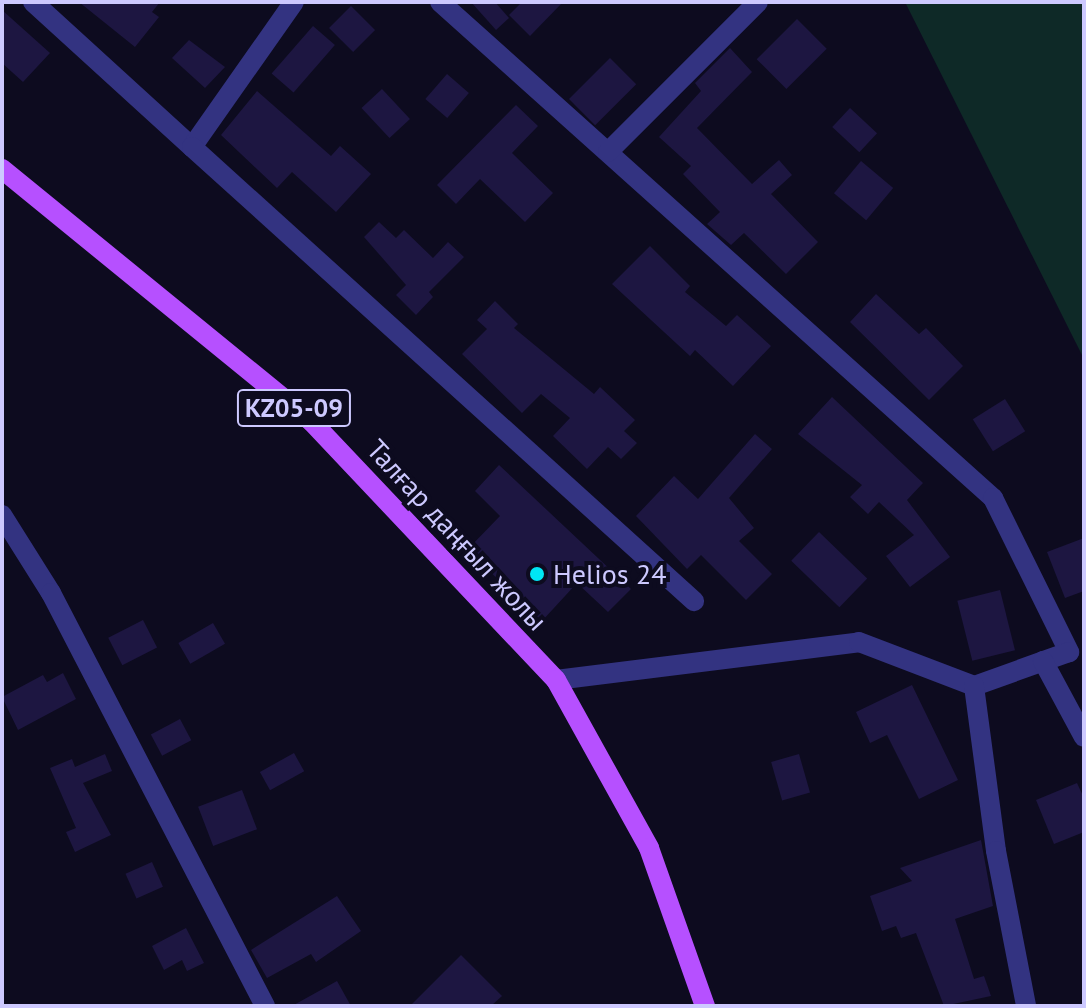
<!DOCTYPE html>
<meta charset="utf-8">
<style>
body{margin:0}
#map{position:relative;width:1086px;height:1008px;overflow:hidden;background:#0d0b1f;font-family:"PT Sans",sans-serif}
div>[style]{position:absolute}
.green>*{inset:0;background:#0e2927}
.building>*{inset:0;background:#1d1641;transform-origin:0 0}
.minor>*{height:20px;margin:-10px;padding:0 10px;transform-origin:10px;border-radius:10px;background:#333381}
.major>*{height:20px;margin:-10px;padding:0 10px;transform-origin:10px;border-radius:10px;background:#b650ff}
.dots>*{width:22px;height:22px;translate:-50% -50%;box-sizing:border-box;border:4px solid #0d0b1f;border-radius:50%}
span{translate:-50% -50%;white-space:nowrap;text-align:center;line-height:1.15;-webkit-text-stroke:8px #0d0b1f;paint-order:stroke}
.shield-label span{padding:2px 6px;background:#0d0b1f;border:2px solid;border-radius:6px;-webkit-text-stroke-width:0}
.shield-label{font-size:26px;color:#cdc9ff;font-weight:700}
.street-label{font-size:28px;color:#cdc9ff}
.poi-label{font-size:28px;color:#cdc9ff}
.left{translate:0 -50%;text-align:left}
.frame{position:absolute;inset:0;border:4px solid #cdc9ff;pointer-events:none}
</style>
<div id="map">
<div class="green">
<div style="clip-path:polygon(905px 2px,1084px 2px,1084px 359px)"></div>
</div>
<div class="building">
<div style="clip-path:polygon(79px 2px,160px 2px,152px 12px,159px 17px,135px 47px)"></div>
<div style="clip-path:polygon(471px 2px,495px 2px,509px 18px,496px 30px)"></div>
<div style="clip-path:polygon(522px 2px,563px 2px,530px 36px,509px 15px)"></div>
<div style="left:351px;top:6px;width:34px;height:31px;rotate:45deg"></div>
<div style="clip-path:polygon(2px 10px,50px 53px,23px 82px,2px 63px)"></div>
<div style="left:797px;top:19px;width:42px;height:57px;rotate:45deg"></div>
<div style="left:313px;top:26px;width:29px;height:63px;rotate:41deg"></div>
<div style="clip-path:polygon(189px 40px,225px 67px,205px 88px,172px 58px)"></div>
<div style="clip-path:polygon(730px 48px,752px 72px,697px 128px,752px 184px,779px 160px,792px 175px,771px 194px,818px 242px,786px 274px,744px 233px,731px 245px,707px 224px,720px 212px,683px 174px,691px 166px,659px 137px,701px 91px,695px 83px)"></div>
<div style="left:610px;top:58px;width:37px;height:58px;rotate:45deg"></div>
<div style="left:447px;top:74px;width:29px;height:33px;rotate:41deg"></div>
<div style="left:382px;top:89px;width:41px;height:28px;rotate:47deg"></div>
<div style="clip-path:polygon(257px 91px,331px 156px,340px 146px,371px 174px,336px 212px,292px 172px,277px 188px,221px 135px)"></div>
<div style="clip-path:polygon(516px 105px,538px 126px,512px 153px,553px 193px,525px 222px,480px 179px,456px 204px,437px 185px)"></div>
<div style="left:850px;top:108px;width:37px;height:26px;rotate:43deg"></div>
<div style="left:861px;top:161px;width:42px;height:42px;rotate:40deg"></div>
<div style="clip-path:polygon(379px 222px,396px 238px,404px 230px,433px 258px,448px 242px,464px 257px,429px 292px,433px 297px,416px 315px,396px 295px,406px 285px,364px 237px)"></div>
<div style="clip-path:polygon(650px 246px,690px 286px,685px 292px,726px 326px,737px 315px,771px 346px,733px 386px,695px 350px,690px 356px,612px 284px)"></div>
<div style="clip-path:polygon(876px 294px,919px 334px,926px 328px,963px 366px,929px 400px,850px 322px)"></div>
<div style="clip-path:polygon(495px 301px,518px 324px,514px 328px,594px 394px,600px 387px,635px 420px,624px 431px,637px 443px,621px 459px,608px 447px,587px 469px,553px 436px,570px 418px,541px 394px,522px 413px,462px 354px,487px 329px,477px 320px)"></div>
<div style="clip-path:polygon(832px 397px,923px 483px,907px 500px,950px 557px,910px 587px,886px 556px,914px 535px,879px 502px,868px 514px,850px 497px,862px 485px,798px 434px)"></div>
<div style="left:1005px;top:399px;width:38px;height:38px;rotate:58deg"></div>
<div style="clip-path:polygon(755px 434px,772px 449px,729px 498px,754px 528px,739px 541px,772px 574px,746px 600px,701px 555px,687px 569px,636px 516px,674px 476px,698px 499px)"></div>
<div style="clip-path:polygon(499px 465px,631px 589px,608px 612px,577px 583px,542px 621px,467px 550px,500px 516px,475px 491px)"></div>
<div style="left:819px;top:532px;width:67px;height:40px;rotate:44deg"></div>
<div style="clip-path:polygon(1084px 538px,1084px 591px,1065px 598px,1047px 552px)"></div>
<div style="left:1000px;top:590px;width:62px;height:44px;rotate:76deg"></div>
<div style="left:143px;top:620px;width:31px;height:39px;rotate:63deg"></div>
<div style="left:213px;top:623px;width:24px;height:40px;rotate:60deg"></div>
<div style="clip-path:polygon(63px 673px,76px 699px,18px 730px,2px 697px,43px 675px,47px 682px)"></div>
<div style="clip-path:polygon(912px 685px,958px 780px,919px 799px,887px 735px,870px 743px,856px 712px)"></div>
<div style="left:180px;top:719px;width:24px;height:33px;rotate:62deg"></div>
<div style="left:294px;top:753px;width:21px;height:39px;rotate:61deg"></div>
<div style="clip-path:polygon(105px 754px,112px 771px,83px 783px,111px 835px,75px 852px,66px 832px,76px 828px,50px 768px,72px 759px,75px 767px)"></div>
<div style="left:799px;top:754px;width:40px;height:29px;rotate:74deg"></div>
<div style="clip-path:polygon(1077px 783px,1084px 798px,1084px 832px,1054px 844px,1036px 800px)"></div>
<div style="left:242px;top:790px;width:42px;height:47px;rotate:69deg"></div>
<div style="clip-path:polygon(981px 840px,993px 906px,955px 919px,974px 979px,984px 976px,991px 996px,944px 1006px,916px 933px,901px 938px,896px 926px,882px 931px,870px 896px,912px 881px,900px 868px)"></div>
<div style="left:152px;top:862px;width:27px;height:29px;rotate:66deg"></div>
<div style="clip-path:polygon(337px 896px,361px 931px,316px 962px,311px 954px,267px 978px,251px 950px)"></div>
<div style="clip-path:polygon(186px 928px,204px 963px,187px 971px,182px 960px,164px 970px,152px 946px)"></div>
<div style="clip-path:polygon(461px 955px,502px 996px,491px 1006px,410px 1006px)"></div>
<div style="clip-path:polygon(337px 981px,351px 1006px,292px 1006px)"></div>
</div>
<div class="minor">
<div style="left:33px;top:2px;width:215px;rotate:42.4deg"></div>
<div style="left:192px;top:147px;width:177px;rotate:-54.9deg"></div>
<div style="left:440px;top:2px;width:743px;rotate:41.89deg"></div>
<div style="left:993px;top:498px;width:172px;rotate:63.7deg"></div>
<div style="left:1069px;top:652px;width:101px;rotate:160.3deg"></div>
<div style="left:192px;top:147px;width:677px;rotate:42.13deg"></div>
<div style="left:608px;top:152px;width:212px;rotate:-45deg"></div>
<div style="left:2px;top:515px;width:92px;rotate:57.9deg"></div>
<div style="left:51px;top:593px;width:465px;rotate:62.6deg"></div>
<div style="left:1043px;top:661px;width:86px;rotate:61.7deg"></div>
<div style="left:556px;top:680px;width:305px;rotate:-7.1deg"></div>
<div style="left:859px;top:642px;width:123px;rotate:20.9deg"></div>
<div style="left:974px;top:686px;width:166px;rotate:82.4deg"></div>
<div style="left:996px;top:851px;width:158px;rotate:79deg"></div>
</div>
<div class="major">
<div style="left:2px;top:169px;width:400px;rotate:39.2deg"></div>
<div style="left:312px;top:422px;width:355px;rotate:46.6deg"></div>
<div style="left:556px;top:680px;width:192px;rotate:61deg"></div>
<div style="left:649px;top:848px;width:168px;rotate:70.5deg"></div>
</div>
<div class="dots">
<div style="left:537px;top:574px;background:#00e6f4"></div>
</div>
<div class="shield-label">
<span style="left:294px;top:408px">KZ05-09</span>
</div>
<div class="street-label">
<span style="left:457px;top:535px;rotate:47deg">Талғар даңғыл жолы</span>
</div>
<div class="poi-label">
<span class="left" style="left:553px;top:574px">Helios 24</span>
</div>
<div class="frame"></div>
</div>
